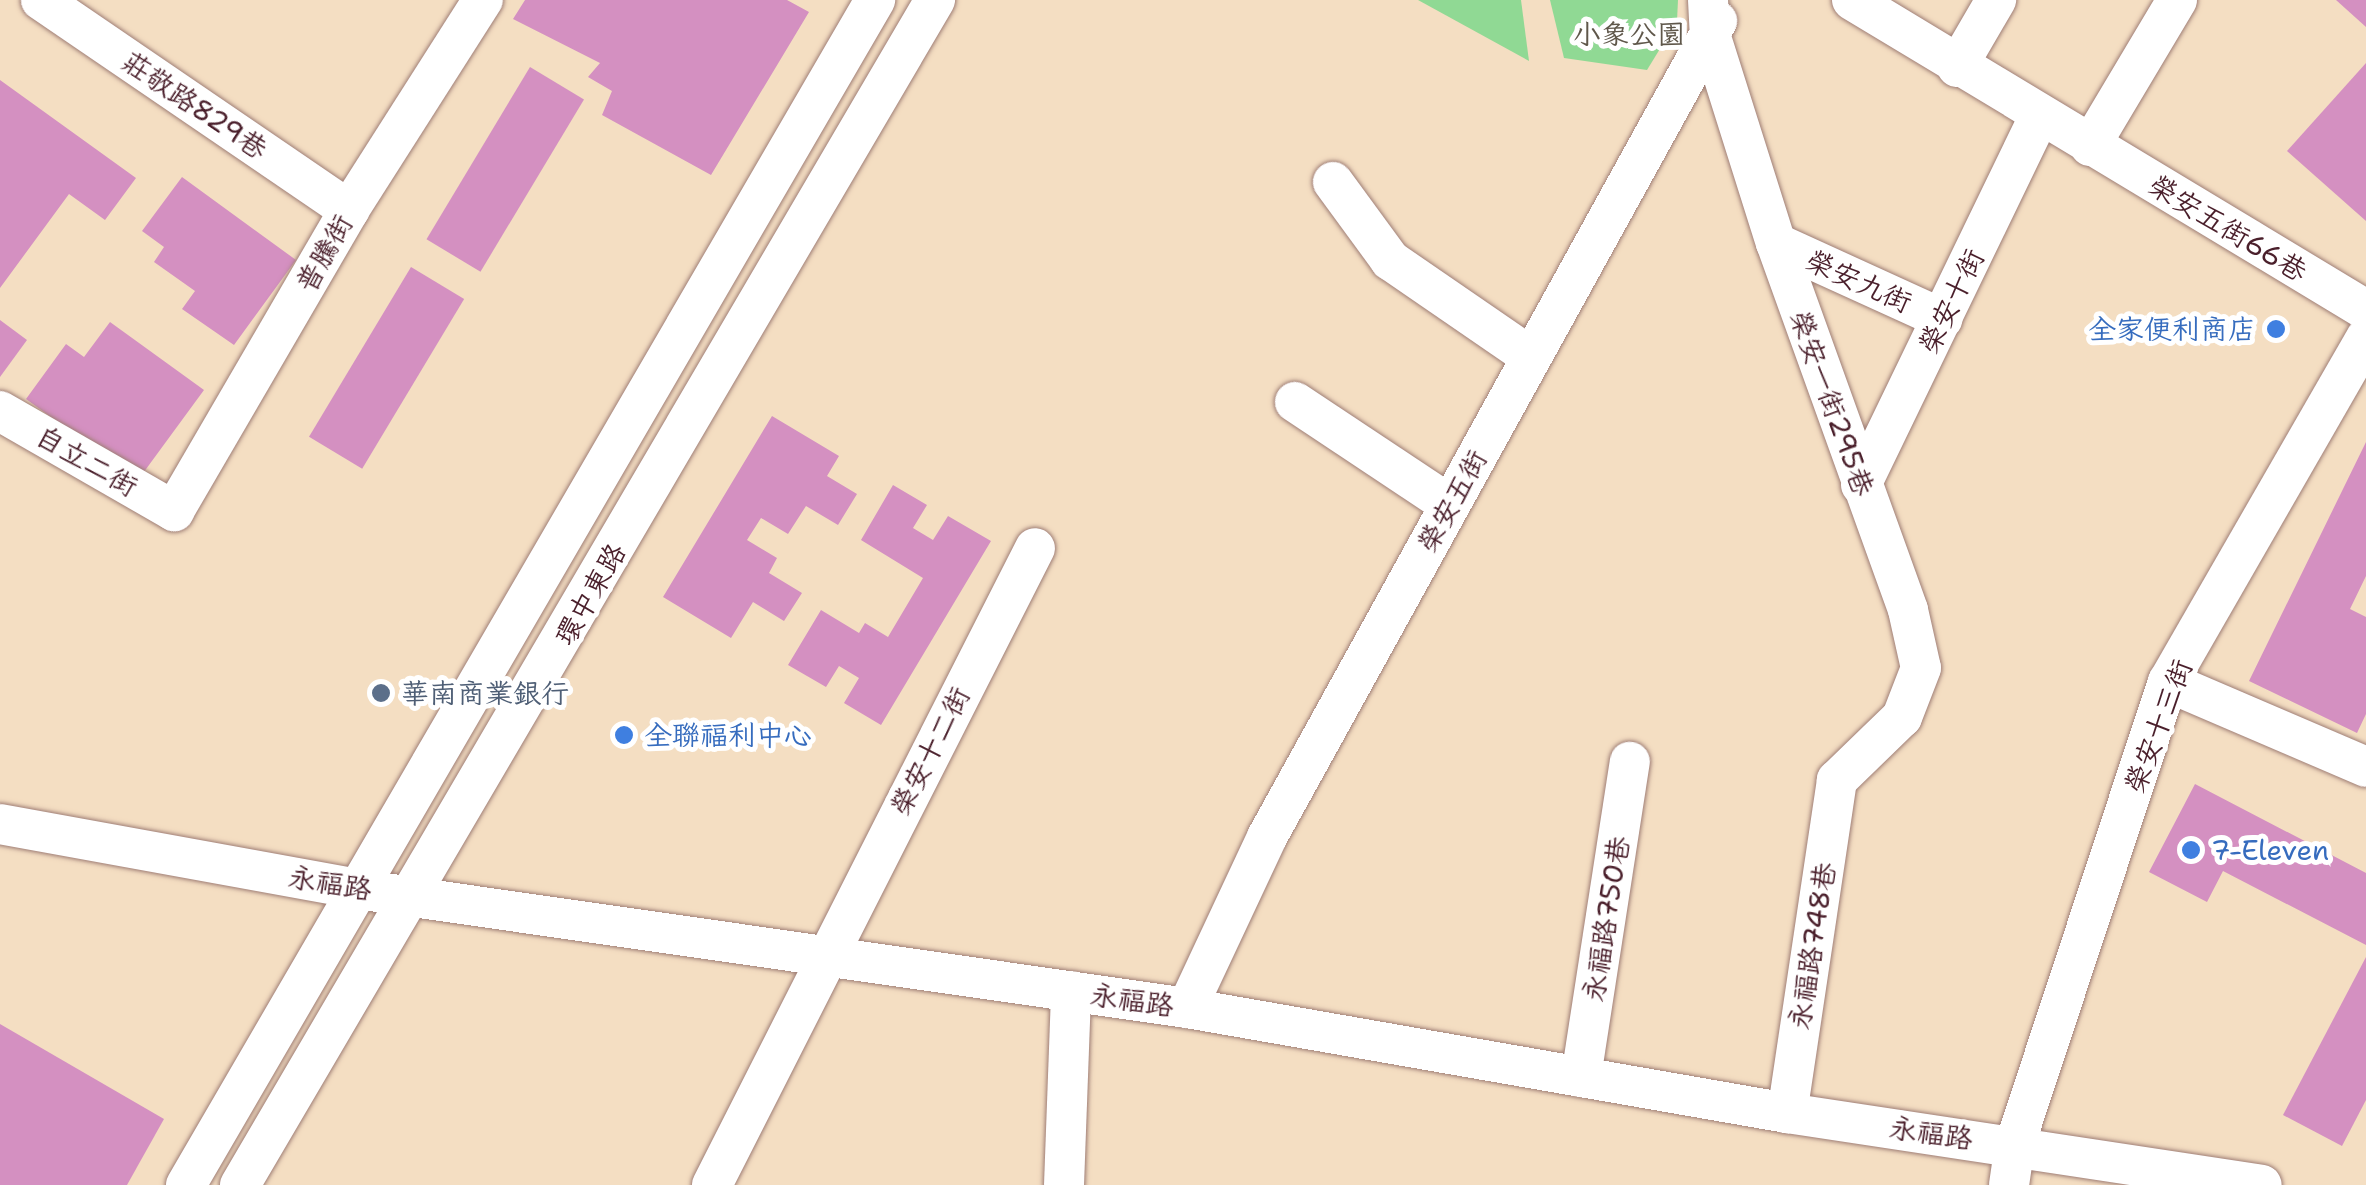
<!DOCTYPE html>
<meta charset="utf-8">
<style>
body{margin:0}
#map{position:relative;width:2366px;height:1185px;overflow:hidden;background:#f4dec2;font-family:"Shantell Sans","LXGW WenKai TC",sans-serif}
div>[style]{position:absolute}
.green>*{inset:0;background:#90d994}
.building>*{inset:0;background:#d490c1;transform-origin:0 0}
.roads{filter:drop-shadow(0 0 2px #9f7e76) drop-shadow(0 0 2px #9f7e76)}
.minor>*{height:40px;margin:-20px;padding:0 20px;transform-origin:20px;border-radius:20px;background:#fff}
.dots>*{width:28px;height:28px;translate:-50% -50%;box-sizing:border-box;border:5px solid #fff;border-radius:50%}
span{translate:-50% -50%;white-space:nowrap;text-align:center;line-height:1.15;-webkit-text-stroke:10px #fff;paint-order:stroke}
.park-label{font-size:28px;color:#5f574a}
.street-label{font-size:28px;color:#4a1f2b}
.shop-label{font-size:28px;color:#366cbe}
.right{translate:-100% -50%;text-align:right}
.left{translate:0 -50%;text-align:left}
.service-label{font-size:28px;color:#4e5e75}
</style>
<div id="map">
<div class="green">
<div style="clip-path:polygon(1418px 0,1521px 0,1529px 61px)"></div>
<div style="clip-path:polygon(1550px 0,1678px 0,1677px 21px,1647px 70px,1564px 58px)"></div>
</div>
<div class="building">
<div style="clip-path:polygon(525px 0,787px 0,809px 12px,711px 175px,602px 115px,612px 91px,588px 77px,600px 63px,513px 19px)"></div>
<div style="clip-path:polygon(2336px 0,2366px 0,2366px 27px)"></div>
<div style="clip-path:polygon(2366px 63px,2366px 221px,2287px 151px)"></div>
<div style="left:530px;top:67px;width:63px;height:201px;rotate:31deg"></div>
<div style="clip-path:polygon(0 80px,136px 178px,105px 220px,69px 194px,0 288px)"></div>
<div style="clip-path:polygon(182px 177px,296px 260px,234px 345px,182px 309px,195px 291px,154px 262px,164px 247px,142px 231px)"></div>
<div style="left:411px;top:267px;width:62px;height:198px;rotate:31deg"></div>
<div style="clip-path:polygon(0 320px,27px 340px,0 377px)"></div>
<div style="clip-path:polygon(110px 322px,204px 390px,138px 480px,26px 399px,66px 344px,84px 357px)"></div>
<div style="clip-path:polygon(772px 416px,839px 456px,827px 476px,857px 494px,838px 525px,806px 506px,788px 534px,761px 518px,747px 540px,777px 558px,769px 573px,802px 593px,784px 621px,753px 602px,731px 638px,663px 597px)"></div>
<div style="clip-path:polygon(2366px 442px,2366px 576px,2350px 609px,2366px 617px,2366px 714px,2357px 733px,2249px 681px)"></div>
<div style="clip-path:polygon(893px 485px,927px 505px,913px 528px,933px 540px,948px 516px,991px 541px,881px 725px,844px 703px,859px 678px,839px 666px,826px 687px,788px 665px,821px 610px,859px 633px,865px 623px,888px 637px,923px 578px,861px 540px)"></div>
<div style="clip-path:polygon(2195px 784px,2366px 873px,2366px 945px,2223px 871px,2207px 902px,2149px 872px)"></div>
<div style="clip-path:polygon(2366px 957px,2366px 1100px,2342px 1146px,2283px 1115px)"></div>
<div style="clip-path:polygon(0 1024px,164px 1119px,127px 1185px,0 1185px)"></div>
</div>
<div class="roads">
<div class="minor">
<div style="left:41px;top:0;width:373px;rotate:34.3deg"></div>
<div style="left:1708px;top:0;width:34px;rotate:87deg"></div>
<div style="left:1710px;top:34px;width:219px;rotate:72.5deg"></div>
<div style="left:1776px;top:243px;width:390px;rotate:70.2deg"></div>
<div style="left:1908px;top:610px;width:59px;rotate:77.4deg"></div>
<div style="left:1921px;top:668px;width:53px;rotate:111.2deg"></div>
<div style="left:1902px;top:717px;width:91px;rotate:135.9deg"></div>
<div style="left:1837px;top:780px;width:337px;rotate:98.5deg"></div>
<div style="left:1852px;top:0;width:600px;rotate:31.09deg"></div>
<div style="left:1957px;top:67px;width:78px;rotate:-59.8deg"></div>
<div style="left:2090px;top:146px;width:170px;rotate:-59.2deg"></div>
<div style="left:1333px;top:182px;width:97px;rotate:53.8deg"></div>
<div style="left:1390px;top:260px;width:171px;rotate:34.5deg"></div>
<div style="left:1776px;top:243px;width:183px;rotate:24.5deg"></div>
<div style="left:1295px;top:402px;width:186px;rotate:33.6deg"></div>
<div style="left:0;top:411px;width:201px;rotate:29.9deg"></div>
<div style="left:174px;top:511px;width:348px;rotate:-59.8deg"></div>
<div style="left:349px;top:210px;width:249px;rotate:-57.5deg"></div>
<div style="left:1861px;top:485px;width:410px;rotate:-64.2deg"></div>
<div style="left:2168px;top:682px;width:215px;rotate:23.2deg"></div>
<div style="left:0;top:824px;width:363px;rotate:10.3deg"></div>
<div style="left:357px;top:889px;width:838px;rotate:8.16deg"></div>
<div style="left:1187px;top:1008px;width:609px;rotate:9.93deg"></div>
<div style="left:1787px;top:1113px;width:480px;rotate:8.6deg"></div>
<div style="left:1187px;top:1008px;width:189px;rotate:-64.9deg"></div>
<div style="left:1267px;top:837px;width:932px;rotate:-61.12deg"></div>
<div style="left:1581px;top:1077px;width:319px;rotate:-81.2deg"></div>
<div style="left:186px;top:1185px;width:1371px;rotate:-59.82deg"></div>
<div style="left:240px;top:1185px;width:1374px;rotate:-59.61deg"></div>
<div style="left:712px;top:1185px;width:714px;rotate:-63.11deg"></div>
<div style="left:1064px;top:1185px;width:194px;rotate:-87.9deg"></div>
<div style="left:2009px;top:1185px;width:41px;rotate:-81.7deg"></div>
<div style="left:2015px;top:1144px;width:487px;rotate:-71.7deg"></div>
<div style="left:2168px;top:682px;width:398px;rotate:-60.1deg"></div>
</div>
</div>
<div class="dots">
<div style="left:2276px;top:329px;background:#3f7fe0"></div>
<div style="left:381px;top:693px;background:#5c6f8a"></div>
<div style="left:624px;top:735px;background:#3f7fe0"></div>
<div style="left:2191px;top:850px;background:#3f7fe0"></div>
</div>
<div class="park-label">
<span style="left:1629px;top:34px">小象公園</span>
</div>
<div class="street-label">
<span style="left:195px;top:105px;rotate:34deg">莊敬路829巷</span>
<span style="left:2228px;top:228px;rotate:31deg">榮安五街66巷</span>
<span style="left:324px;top:253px;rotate:-60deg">普騰街</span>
<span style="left:1859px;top:281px;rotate:24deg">榮安九街</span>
<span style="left:1951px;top:301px;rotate:-64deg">榮安十街</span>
<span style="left:1832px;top:403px;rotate:70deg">榮安一街295巷</span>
<span style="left:87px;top:461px;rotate:30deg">自立二街</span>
<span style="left:1452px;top:501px;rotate:-61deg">榮安五街</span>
<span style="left:590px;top:594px;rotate:-60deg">環中東路</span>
<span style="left:2158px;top:726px;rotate:-69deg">榮安十三街</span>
<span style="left:930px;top:751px;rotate:-63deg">榮安十二街</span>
<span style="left:330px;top:883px;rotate:9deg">永福路</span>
<span style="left:1606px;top:919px;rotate:-81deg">永福路750巷</span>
<span style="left:1812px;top:946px;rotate:-81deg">永福路748巷</span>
<span style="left:1132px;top:1000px;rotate:8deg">永福路</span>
<span style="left:1931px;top:1133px;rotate:8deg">永福路</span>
</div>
<div class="shop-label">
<span class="right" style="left:2256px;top:329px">全家便利商店</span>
<span class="left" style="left:644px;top:735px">全聯福利中心</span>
<span class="left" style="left:2211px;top:850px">7-Eleven</span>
</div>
<div class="service-label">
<span class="left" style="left:401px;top:693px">華南商業銀行</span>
</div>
</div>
